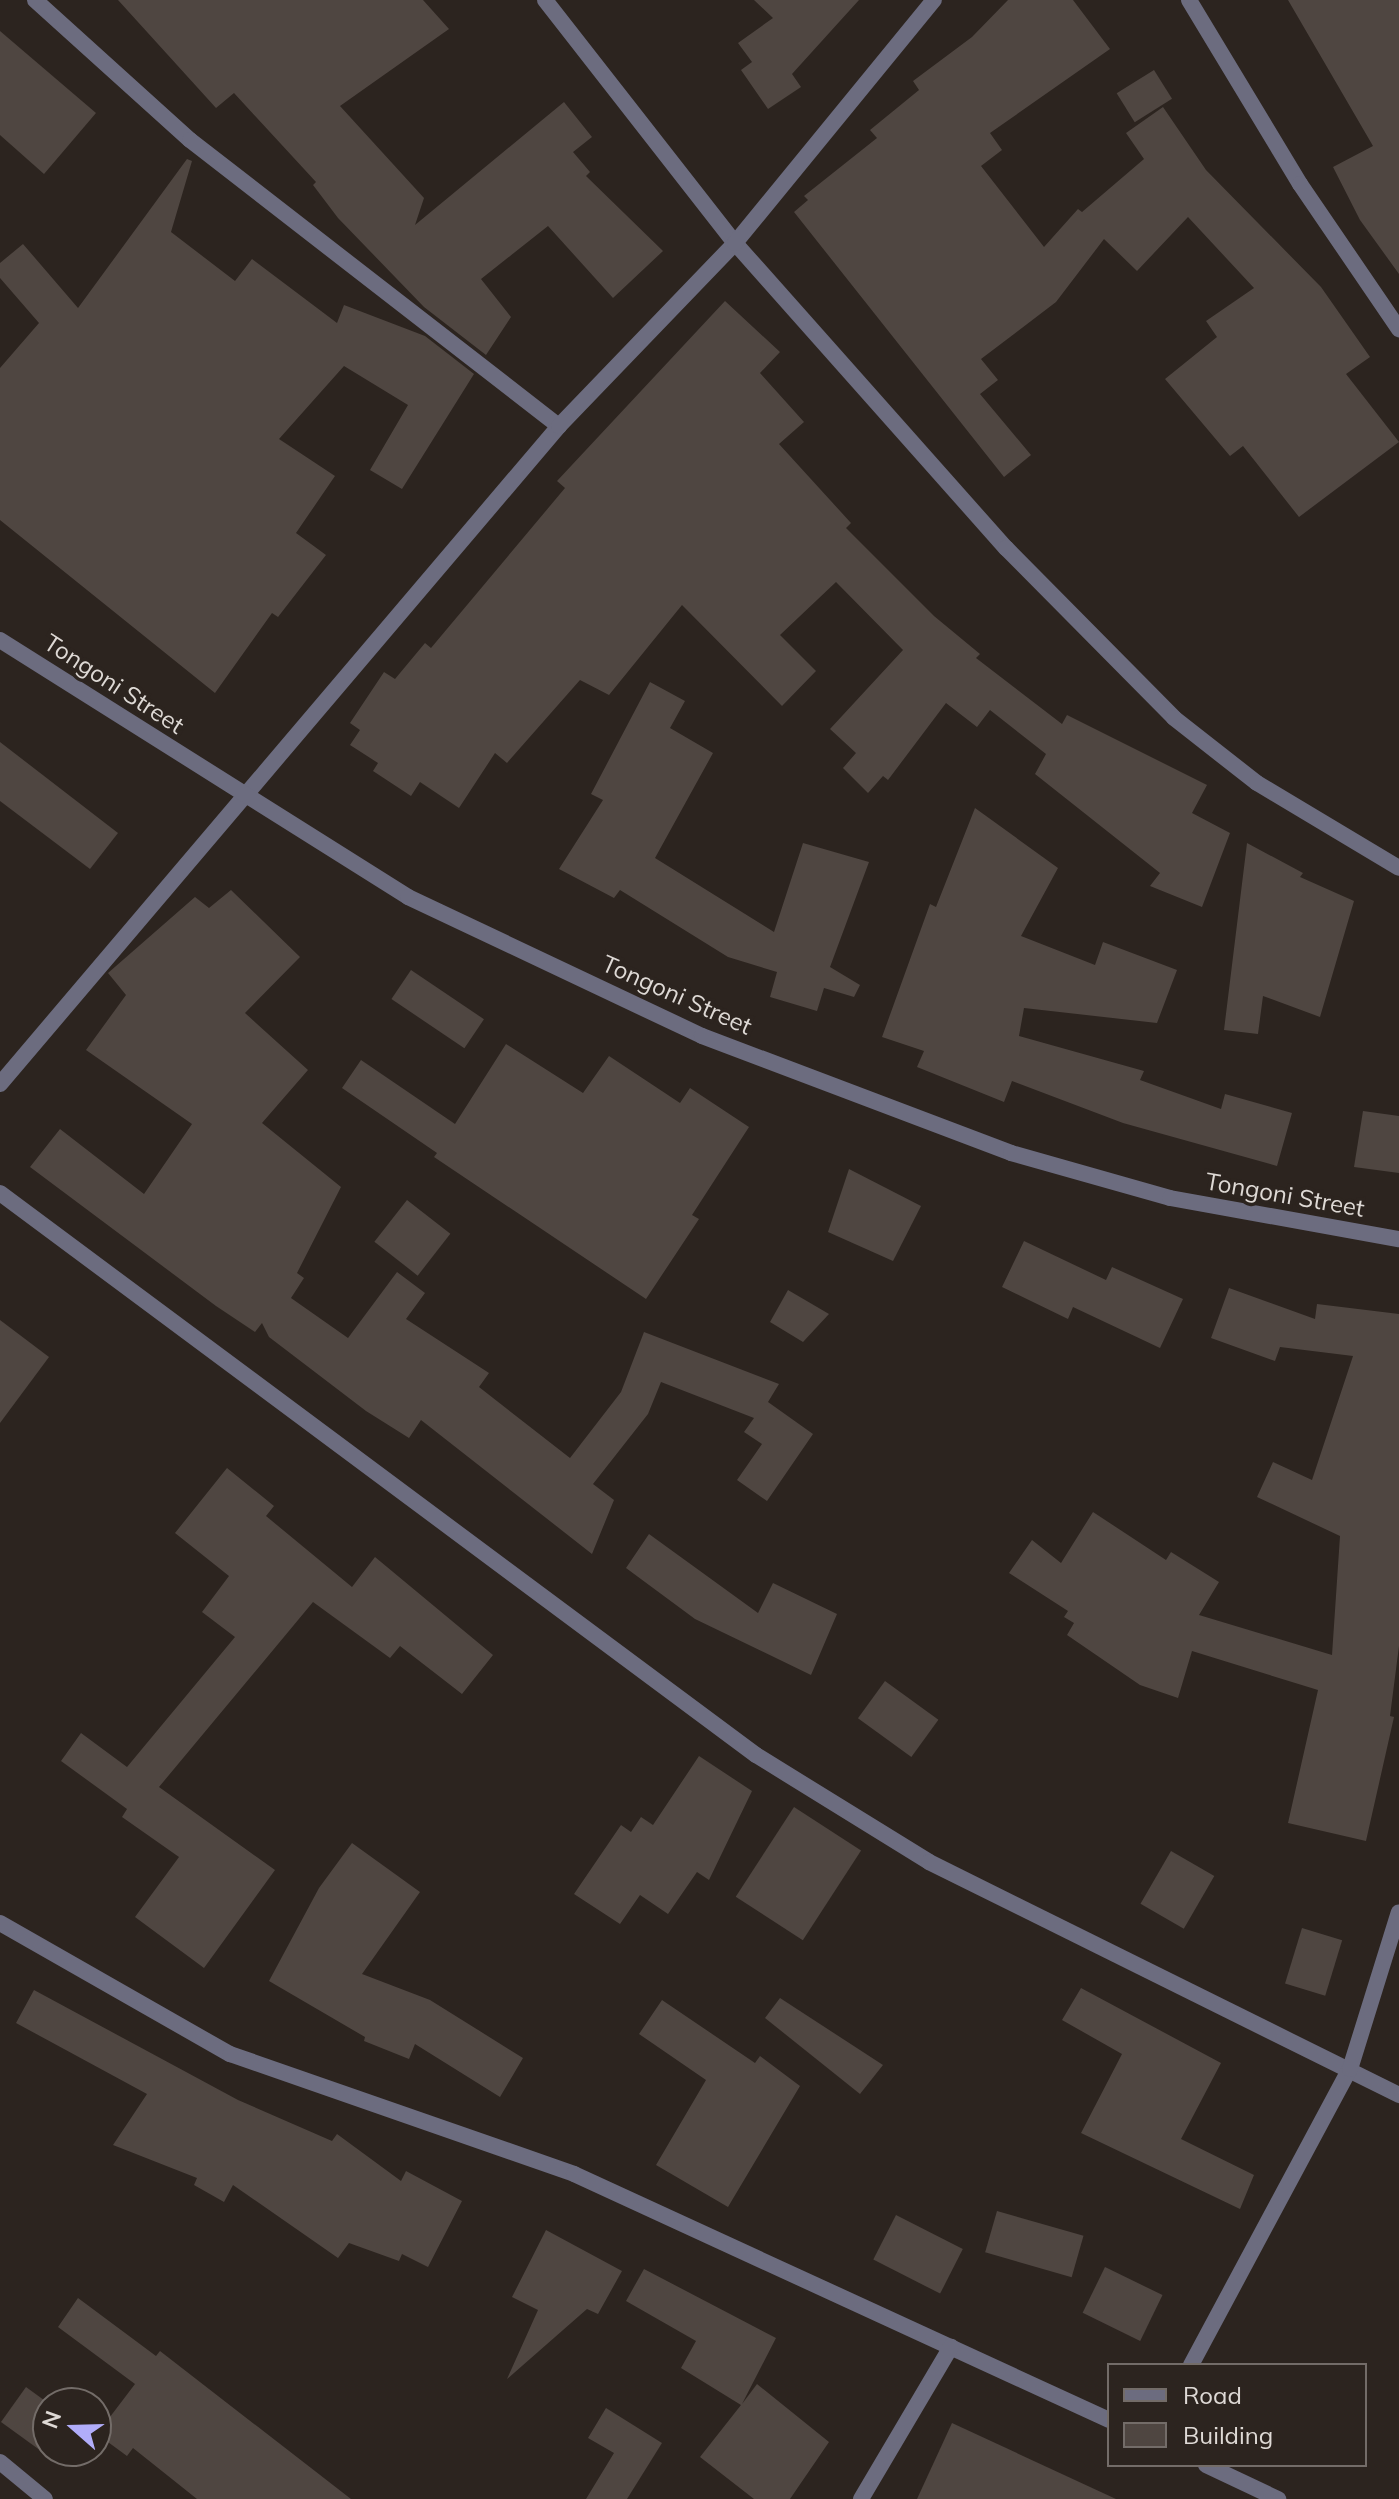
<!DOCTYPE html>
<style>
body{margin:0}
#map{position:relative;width:1399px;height:2499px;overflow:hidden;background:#2c241f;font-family:Mulish,sans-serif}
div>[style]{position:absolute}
.building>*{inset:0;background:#4f4641;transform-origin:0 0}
.minor>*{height:16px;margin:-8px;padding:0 8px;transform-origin:8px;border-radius:8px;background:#6c6c7f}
.tertiary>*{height:16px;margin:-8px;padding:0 8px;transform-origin:8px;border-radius:8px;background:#6c6c7f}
span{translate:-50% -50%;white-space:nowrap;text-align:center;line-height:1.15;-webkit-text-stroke:7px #2c241f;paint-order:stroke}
.street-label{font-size:24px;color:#ded9d5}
.legend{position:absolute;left:1107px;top:2363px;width:260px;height:104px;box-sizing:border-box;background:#2c241f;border:2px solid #736c68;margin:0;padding:10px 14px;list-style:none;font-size:24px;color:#ded9d5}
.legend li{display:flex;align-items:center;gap:16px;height:40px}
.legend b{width:40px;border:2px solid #736c68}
.north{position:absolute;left:32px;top:2387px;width:80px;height:80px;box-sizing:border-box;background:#2c241f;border:2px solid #736c68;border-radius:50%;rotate:290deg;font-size:22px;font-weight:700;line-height:32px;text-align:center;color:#ded9d5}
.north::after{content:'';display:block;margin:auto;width:28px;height:36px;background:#b1adfa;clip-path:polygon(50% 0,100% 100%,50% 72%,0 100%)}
</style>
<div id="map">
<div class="building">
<div style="clip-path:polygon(118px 0,423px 0,449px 29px,340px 106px,424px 198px,415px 225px,564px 102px,592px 137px,573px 152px,590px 172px,586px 176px,663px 251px,613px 298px,548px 226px,481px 279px,511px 317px,486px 355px,424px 307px,338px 218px,313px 185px,316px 182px,234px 93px,216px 108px)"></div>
<div style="clip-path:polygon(754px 0,859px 0,792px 74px,801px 87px,768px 109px,741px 70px,752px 62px,738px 43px,773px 18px)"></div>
<div style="clip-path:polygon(1008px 0,1073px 0,1110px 49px,990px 133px,1002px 150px,981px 166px,1044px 247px,1078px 209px,1082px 212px,1144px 159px,1126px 133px,1163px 107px,1206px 170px,1321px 287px,1370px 357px,1346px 374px,1399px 442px,1299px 517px,1243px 446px,1230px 456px,1165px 379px,1217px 337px,1206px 321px,1254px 288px,1188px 217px,1137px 271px,1104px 239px,1056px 302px,981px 359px,998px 380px,980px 394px,1031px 455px,1004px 477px,794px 212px,808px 200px,804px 196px,877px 138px,870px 130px,919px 90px,913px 81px,972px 37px)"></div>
<div style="clip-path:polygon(1288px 0,1399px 0,1399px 274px,1360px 220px,1333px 167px,1373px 146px)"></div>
<div style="clip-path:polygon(0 31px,96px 113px,44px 174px,0 135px)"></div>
<div style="left:1154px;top:70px;width:34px;height:44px;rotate:58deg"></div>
<div style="clip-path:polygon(187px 159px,192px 161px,171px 232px,235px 281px,252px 259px,337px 323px,344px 305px,425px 336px,474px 374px,402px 489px,370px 470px,408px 405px,344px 366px,279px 439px,335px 476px,296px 533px,326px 555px,278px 617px,272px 613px,215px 693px,0 520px,0 368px,39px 323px,0 278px,0 263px,23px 244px,78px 308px)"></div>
<div style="clip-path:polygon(725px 301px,780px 352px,760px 373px,804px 422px,779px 444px,851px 523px,846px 528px,934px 616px,980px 654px,976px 658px,1062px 724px,1067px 715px,1207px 785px,1192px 813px,1230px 833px,1202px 907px,1150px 886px,1160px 873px,1035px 774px,1046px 754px,990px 710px,977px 727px,946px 703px,888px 780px,883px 776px,868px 793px,843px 768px,856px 753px,830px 729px,903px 650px,836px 582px,780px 635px,816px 671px,782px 706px,682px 605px,609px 695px,580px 680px,507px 763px,495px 753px,459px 808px,420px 782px,411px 796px,373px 771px,378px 763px,350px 745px,360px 730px,350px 723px,384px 672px,395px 679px,425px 643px,431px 648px,565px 488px,557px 481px)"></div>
<div style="clip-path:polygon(650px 682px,685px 701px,670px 728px,713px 753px,655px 858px,774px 932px,803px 843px,869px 862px,830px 967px,860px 985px,854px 997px,824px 988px,817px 1011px,770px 997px,777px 972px,728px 957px,620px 890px,614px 898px,559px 869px,603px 800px,591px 794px)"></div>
<div style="clip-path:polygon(0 742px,118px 833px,90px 869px,0 801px)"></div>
<div style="clip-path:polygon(975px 808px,1058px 868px,1021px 936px,1095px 965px,1103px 942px,1177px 970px,1157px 1023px,1024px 1008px,1019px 1036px,1144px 1071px,1140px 1080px,1221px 1109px,1225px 1094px,1292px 1113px,1277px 1166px,1123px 1123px,1012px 1081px,1004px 1102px,917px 1067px,924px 1051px,882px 1037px,930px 904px,936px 907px)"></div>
<div style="clip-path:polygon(1247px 843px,1303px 873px,1300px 877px,1354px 901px,1320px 1017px,1263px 996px,1258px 1034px,1224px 1030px)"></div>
<div style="clip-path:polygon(231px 890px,300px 957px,245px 1013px,308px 1070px,262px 1123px,341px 1187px,297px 1273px,304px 1278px,291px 1298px,348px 1338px,397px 1272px,425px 1293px,406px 1319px,489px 1373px,479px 1387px,570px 1458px,621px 1392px,644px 1332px,779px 1384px,768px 1402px,813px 1434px,767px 1501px,737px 1480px,762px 1444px,744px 1432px,754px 1418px,661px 1382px,648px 1414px,593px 1484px,614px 1500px,592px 1554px,421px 1420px,409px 1438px,366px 1411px,269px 1337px,262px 1323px,255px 1332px,216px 1306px,30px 1167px,60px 1129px,144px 1194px,192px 1124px,86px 1050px,126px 995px,108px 973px,195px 897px,209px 908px)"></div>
<div style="left:411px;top:970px;width:88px;height:35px;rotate:34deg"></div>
<div style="clip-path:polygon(506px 1044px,583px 1093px,609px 1056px,680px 1103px,690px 1088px,749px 1127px,692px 1215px,699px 1219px,646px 1299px,434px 1157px,437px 1153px,342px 1088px,361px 1060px,455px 1124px)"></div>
<div style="clip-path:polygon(1363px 1111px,1399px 1116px,1399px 1173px,1354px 1167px)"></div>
<div style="clip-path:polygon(849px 1169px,921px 1206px,893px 1261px,828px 1232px)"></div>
<div style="left:407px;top:1200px;width:55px;height:53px;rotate:38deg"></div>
<div style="clip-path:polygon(1024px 1241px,1106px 1280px,1112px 1267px,1183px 1299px,1160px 1348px,1073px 1307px,1068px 1319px,1002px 1287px)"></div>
<div style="clip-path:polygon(1229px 1288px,1315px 1319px,1317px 1304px,1399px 1314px,1399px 1646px,1390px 1716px,1394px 1717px,1366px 1841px,1288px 1823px,1318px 1690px,1192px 1651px,1178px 1698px,1140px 1685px,1067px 1635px,1074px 1623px,1064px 1617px,1068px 1611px,1009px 1573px,1032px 1540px,1061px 1563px,1093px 1512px,1166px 1560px,1171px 1552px,1219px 1582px,1199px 1615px,1332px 1655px,1340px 1536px,1257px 1497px,1273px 1462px,1312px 1480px,1353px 1356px,1280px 1347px,1275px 1361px,1211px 1338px)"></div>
<div style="clip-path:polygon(788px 1290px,829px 1314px,803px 1342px,770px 1322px)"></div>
<div style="clip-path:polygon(0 1320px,49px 1357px,0 1423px)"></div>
<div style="clip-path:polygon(227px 1468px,274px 1506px,266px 1516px,352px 1587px,375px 1557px,493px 1655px,462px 1694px,400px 1646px,390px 1658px,313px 1602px,159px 1787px,275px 1870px,204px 1968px,135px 1917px,179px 1857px,122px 1817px,127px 1809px,61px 1761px,81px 1733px,127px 1767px,235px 1637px,202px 1612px,229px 1576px,175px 1533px)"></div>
<div style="clip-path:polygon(649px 1534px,758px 1613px,773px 1583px,837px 1614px,811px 1675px,695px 1619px,626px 1568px)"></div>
<div style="left:885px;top:1681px;width:66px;height:46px;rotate:36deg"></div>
<div style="clip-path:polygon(699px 1756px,752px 1791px,709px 1880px,697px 1872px,668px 1914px,640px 1895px,620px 1924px,574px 1894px,621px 1825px,631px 1832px,641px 1817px,653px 1825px)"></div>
<div style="left:794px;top:1807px;width:80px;height:107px;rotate:33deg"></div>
<div style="clip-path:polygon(352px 1843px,420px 1892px,362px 1974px,430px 2000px,523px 2058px,500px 2097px,415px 2044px,409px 2059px,364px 2041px,365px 2037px,269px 1981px,319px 1888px)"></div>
<div style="left:1171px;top:1851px;width:50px;height:61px;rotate:30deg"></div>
<div style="left:1302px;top:1928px;width:42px;height:58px;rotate:17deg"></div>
<div style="clip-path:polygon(1081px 1988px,1221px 2063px,1181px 2139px,1254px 2175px,1240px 2209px,1081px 2133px,1122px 2054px,1062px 2020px)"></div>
<div style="clip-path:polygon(34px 1990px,238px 2100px,332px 2141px,337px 2134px,401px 2181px,406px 2171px,462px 2201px,428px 2267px,402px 2254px,399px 2261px,349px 2243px,338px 2258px,233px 2185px,224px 2202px,194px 2185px,197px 2178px,113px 2145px,147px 2094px,16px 2023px)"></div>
<div style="clip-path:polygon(780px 1998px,883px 2065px,860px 2094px,765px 2018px)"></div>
<div style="clip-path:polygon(662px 2000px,755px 2063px,760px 2056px,800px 2086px,728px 2207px,656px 2165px,706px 2080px,639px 2034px)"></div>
<div style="left:997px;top:2211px;width:90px;height:43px;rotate:16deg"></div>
<div style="left:896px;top:2215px;width:75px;height:50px;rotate:27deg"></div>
<div style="clip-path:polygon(546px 2230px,622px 2271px,598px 2314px,587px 2309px,507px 2379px,538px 2310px,512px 2297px)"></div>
<div style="left:1105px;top:2267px;width:64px;height:51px;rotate:26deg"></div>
<div style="clip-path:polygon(644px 2269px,776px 2338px,742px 2404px,757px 2384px,829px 2442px,790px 2499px,754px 2499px,700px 2457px,741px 2405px,681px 2368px,696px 2341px,626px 2301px)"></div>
<div style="clip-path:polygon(78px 2298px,156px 2356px,160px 2351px,351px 2499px,197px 2499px,133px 2448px,127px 2456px,97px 2434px,135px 2384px,58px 2327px)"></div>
<div style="clip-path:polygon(26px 2387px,48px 2403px,48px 2456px,1px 2422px)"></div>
<div style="clip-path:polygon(606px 2408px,662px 2443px,627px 2499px,586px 2499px,614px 2453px,588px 2438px)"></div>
<div style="clip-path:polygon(952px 2423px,1116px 2499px,917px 2499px)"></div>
</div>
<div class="minor">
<div style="left:35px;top:0;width:209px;rotate:42.1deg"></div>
<div style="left:190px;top:140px;width:467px;rotate:37.8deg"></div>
<div style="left:545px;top:0;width:308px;rotate:52deg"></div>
<div style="left:735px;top:243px;width:408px;rotate:48.4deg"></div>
<div style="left:1006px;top:548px;width:239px;rotate:45.3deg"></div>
<div style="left:1174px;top:718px;width:105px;rotate:38.1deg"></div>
<div style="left:1257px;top:783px;width:165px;rotate:30.9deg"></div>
<div style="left:1189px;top:0;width:215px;rotate:58.9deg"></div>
<div style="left:1300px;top:184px;width:176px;rotate:55.7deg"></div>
<div style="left:0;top:1084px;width:863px;rotate:-49.65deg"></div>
<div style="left:559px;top:426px;width:254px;rotate:-46.1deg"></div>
<div style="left:735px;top:243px;width:314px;rotate:-50.7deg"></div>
<div style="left:0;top:1193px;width:942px;rotate:36.63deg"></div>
<div style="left:756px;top:1755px;width:203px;rotate:31.7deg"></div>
<div style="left:929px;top:1862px;width:525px;rotate:26.37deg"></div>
<div style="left:0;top:1923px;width:265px;rotate:29.7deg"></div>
<div style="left:230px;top:2054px;width:364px;rotate:19.2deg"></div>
<div style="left:574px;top:2174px;width:589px;rotate:24.69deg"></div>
<div style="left:1191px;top:2365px;width:336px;rotate:-61.8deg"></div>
<div style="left:1350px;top:2069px;width:164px;rotate:-72.7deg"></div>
<div style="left:0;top:2462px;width:58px;rotate:39.4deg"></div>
<div style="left:1206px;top:2465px;width:80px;rotate:25.3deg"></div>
<div style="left:861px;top:2499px;width:177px;rotate:-59.4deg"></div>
</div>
<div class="tertiary">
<div style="left:0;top:640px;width:482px;rotate:32.2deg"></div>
<div style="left:408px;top:897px;width:325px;rotate:25.3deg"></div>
<div style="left:702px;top:1036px;width:330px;rotate:20.7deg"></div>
<div style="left:1011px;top:1153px;width:165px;rotate:15.8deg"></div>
<div style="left:1170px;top:1198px;width:233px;rotate:10.2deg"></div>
</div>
<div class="street-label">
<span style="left:114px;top:684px;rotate:33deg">Tongoni Street</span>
<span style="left:677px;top:995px;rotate:24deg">Tongoni Street</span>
<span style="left:1285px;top:1195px;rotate:10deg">Tongoni Street</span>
</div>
<ul class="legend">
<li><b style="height:10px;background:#6c6c7f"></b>Road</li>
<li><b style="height:22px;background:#4f4641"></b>Building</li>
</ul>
<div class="north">N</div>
</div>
